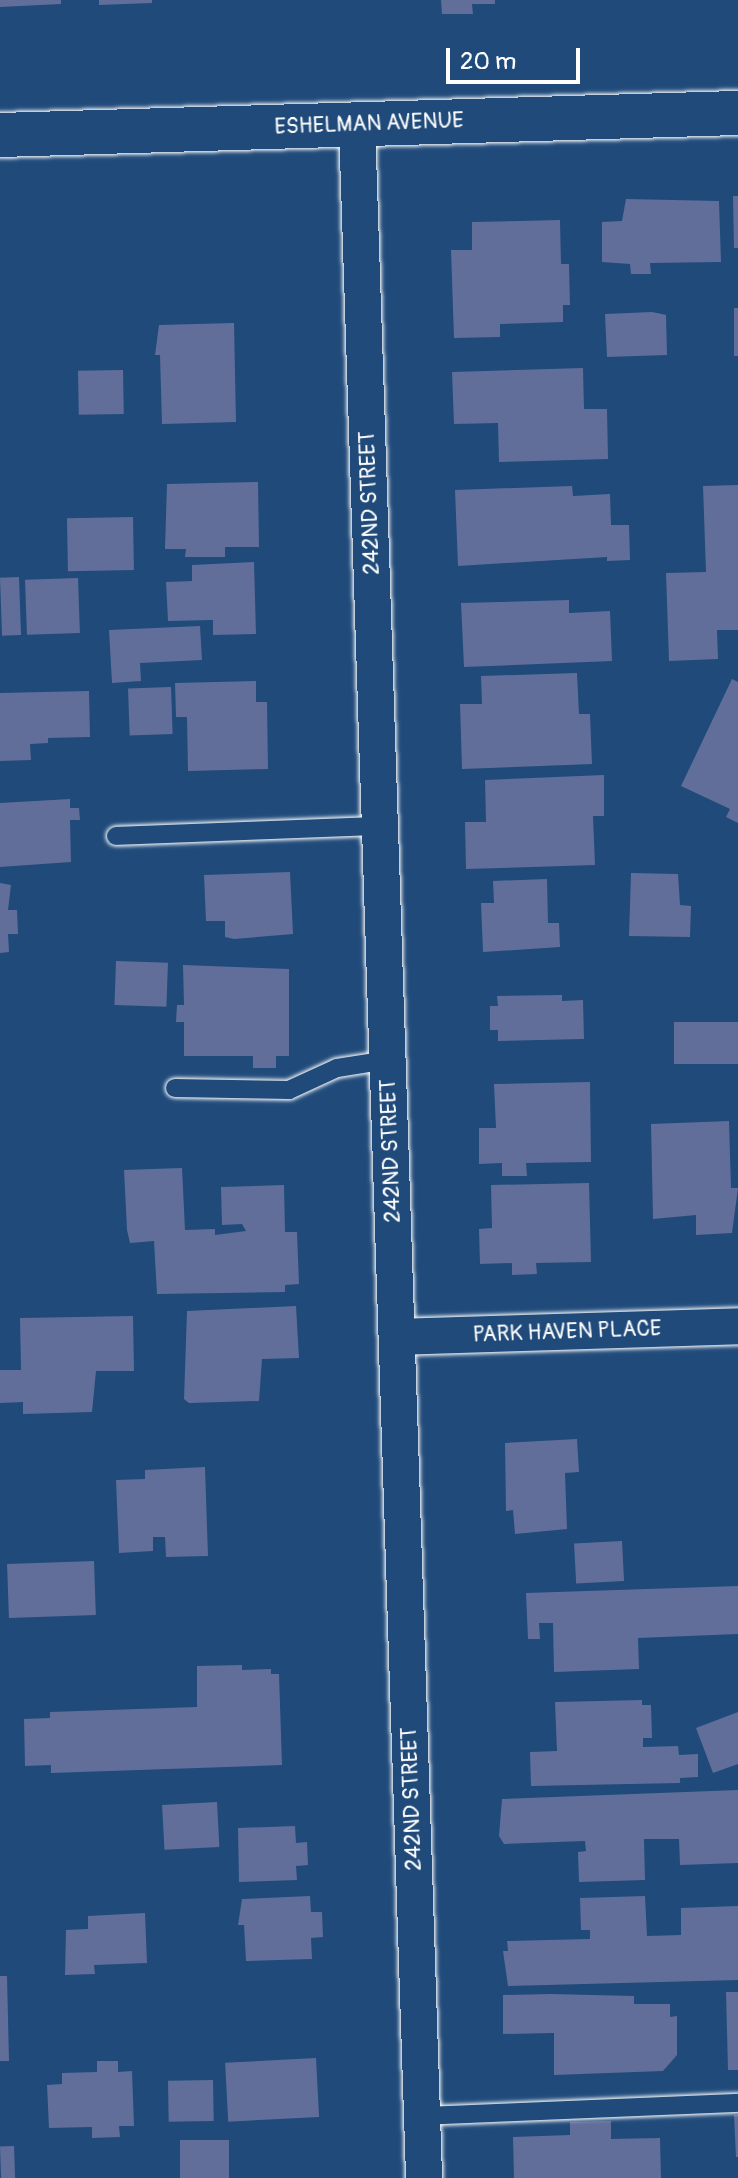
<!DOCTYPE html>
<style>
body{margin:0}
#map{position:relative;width:738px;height:2178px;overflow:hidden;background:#1f4a7a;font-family:Pangolin,sans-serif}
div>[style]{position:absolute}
.building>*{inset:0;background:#616e9a;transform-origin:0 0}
.roads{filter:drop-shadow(0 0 2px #fff) drop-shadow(0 0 2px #fff)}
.service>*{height:18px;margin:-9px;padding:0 9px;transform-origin:9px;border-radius:9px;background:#1f4a7a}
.minor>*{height:36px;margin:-18px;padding:0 18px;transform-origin:18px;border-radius:18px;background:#1f4a7a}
.tertiary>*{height:44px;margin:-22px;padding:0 22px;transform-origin:22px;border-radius:22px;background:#1f4a7a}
span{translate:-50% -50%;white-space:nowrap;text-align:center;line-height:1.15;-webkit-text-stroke:7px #1f4a7a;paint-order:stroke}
.street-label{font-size:22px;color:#fff}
.scale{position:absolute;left:446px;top:48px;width:134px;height:36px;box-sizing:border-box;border:4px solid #fff;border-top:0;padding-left:10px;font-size:24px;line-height:28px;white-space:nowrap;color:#fff;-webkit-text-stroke:6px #1f4a7a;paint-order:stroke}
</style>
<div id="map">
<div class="building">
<div style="clip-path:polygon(0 0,61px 0,61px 4px,0 7px)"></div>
<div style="clip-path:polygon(99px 0,152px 0,152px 3px,99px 5px)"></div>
<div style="clip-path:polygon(441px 0,495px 0,495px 4px,472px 4px,473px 14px,442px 14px)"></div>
<div style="clip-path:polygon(733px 196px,738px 196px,738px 248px,734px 248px)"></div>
<div style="clip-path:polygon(626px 199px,719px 201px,721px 262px,650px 263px,651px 274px,631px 274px,630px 264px,602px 262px,602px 222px,622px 221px)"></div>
<div style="clip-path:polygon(560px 220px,561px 264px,569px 264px,570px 305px,563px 305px,563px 322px,500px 324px,500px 337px,454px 338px,451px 250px,472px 250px,472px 222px)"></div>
<div style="left:734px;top:308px;width:4px;height:48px"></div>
<div style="clip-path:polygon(652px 312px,666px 315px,667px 355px,607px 357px,605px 314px)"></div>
<div style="clip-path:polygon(234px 323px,236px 422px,162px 424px,160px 355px,155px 355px,159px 325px)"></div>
<div style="clip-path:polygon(583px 368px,584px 409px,607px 409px,608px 459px,499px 462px,498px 423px,454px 424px,452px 372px)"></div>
<div style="left:123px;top:370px;width:44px;height:45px;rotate:89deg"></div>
<div style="clip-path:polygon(258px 482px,259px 547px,225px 547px,225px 557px,185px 557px,186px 549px,165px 549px,167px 484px)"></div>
<div style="clip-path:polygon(738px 485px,738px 630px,717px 630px,718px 659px,669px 661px,666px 573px,706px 572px,703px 486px)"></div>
<div style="clip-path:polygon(572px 486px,573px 496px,610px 494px,611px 525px,629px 525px,630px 560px,607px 561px,607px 557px,458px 566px,455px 490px)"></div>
<div style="left:133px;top:517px;width:53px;height:66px;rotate:89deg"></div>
<div style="clip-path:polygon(254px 562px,256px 634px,213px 635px,213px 620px,168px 621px,166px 582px,192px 581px,192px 565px)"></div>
<div style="left:19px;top:577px;width:58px;height:19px;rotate:88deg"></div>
<div style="left:78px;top:578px;width:55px;height:53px;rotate:88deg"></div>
<div style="clip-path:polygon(569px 600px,569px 613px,610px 611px,612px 661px,464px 667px,461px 603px)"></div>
<div style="clip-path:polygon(200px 626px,202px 660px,140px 663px,141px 681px,112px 683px,109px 630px)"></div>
<div style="clip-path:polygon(577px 673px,579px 714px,590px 714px,592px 764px,462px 769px,460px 704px,482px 704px,481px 676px)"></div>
<div style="clip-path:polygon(732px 679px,738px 682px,738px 823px,726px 817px,730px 809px,681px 786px)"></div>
<div style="clip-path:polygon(256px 681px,256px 702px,267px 702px,268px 769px,188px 771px,187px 717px,176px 717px,175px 683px)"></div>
<div style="left:171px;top:687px;width:47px;height:43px;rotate:88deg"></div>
<div style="clip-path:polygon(89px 691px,90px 737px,48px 738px,48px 743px,30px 744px,31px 760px,0 761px,0 693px)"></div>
<div style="clip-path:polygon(604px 775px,604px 816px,593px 816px,595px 865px,466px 869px,465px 822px,486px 822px,485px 780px)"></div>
<div style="clip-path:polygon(70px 799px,70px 808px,79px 808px,80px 820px,70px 820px,71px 862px,0 867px,0 803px)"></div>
<div style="clip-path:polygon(290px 872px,293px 934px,234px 939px,225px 937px,225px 921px,206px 921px,204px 875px)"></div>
<div style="clip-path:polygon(631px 873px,678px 874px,680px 905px,691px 906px,690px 937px,629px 936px)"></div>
<div style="clip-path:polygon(547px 879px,548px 923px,559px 923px,560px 947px,483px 952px,481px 903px,494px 903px,493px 881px)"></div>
<div style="clip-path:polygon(0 883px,11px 885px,8px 910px,17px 910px,18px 934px,8px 934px,9px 952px,0 953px)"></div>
<div style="left:116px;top:961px;width:52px;height:44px;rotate:2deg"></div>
<div style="clip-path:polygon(183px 965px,289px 969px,289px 1056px,276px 1056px,276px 1068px,253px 1068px,253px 1056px,184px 1056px,184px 1022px,176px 1022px,177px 1005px,184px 1005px)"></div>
<div style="clip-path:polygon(562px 995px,562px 1001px,583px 1000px,584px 1039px,498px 1041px,498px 1030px,490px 1030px,490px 1006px,498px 1006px,497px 996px)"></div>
<div style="left:738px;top:1022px;width:42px;height:64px;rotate:90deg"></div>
<div style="clip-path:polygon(590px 1082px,591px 1162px,526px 1163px,527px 1176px,502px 1176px,502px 1163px,479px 1164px,479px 1128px,496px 1128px,494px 1084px)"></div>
<div style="clip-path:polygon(729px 1121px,731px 1188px,738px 1188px,732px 1233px,696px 1235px,696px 1215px,653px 1219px,651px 1124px)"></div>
<div style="clip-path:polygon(182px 1168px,185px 1230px,215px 1229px,215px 1235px,246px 1231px,242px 1224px,222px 1225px,221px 1187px,284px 1185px,285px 1232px,297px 1232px,299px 1284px,285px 1285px,285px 1292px,157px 1294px,154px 1241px,130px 1243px,127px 1230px,124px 1170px)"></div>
<div style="clip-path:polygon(589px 1183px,591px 1262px,536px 1263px,537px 1274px,512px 1275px,512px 1263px,480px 1264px,479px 1229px,492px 1228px,491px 1185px)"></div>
<div style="clip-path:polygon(296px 1306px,299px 1358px,262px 1359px,259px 1401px,189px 1403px,184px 1399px,187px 1311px)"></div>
<div style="clip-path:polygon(133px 1316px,134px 1371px,96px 1371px,92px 1412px,23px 1414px,23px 1402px,0 1403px,0 1370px,21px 1370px,20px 1318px)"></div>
<div style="clip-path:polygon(577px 1439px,579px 1472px,565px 1473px,567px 1529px,515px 1534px,513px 1510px,506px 1511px,505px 1443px)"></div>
<div style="clip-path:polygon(205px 1467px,208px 1556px,166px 1557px,165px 1537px,153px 1537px,153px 1551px,119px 1553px,116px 1480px,145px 1479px,145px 1470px)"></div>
<div style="left:622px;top:1541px;width:40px;height:48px;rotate:87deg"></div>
<div style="left:94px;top:1561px;width:54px;height:87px;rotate:88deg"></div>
<div style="clip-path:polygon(738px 1586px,738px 1634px,638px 1638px,639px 1669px,554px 1672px,553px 1623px,539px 1623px,540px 1639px,528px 1639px,526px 1593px)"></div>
<div style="clip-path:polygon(242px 1665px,242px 1670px,271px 1669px,271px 1674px,279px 1674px,282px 1765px,51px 1773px,51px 1765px,25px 1766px,24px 1719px,50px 1718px,50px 1712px,197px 1707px,197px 1666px)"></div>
<div style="clip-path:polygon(642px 1700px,642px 1705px,651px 1705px,652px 1738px,643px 1738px,643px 1747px,678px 1746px,679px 1755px,698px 1754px,698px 1777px,680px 1778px,680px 1783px,531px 1786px,530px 1752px,557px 1751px,555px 1702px)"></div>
<div style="clip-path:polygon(738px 1712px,738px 1764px,713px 1773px,696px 1728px)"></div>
<div style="clip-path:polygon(738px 1790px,738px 1863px,680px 1865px,679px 1839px,644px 1839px,645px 1880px,579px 1882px,578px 1852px,586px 1851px,585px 1841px,504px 1844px,499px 1836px,502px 1799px)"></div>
<div style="left:217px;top:1802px;width:45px;height:55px;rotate:87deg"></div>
<div style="clip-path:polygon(295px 1826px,296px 1843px,307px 1842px,308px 1865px,296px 1866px,297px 1880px,239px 1882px,238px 1828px)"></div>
<div style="clip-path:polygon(310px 1896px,311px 1912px,322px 1912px,323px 1937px,311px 1938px,312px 1959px,246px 1961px,244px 1925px,238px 1925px,242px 1899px)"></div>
<div style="clip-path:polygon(645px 1896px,647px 1936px,681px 1935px,681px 1908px,738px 1906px,738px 1980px,508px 1986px,503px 1951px,508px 1951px,507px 1941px,590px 1939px,590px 1930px,581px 1930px,580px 1898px)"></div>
<div style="clip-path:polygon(145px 1913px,147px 1963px,94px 1965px,95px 1974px,65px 1975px,66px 1930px,88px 1929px,88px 1916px)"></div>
<div style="clip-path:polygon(0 1976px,7px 1976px,9px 2061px,0 2061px)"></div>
<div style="clip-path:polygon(726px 1992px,738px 1992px,738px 2070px,728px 2070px)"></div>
<div style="clip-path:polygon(551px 1994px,634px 1996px,634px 2004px,670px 2004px,670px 2017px,677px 2016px,677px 2055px,663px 2071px,554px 2075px,554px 2033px,503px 2034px,503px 1995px)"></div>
<div style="left:316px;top:2058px;width:59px;height:91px;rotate:87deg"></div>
<div style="clip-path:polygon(97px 2061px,118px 2061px,118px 2072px,132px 2071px,134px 2126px,119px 2126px,120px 2137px,92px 2138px,92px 2127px,49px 2128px,47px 2085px,62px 2084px,62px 2073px,97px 2072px)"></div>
<div style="left:213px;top:2080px;width:41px;height:45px;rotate:89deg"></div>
<div style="clip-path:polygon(734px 2115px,738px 2115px,738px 2157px,736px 2157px)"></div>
<div style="clip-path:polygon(611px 2121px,611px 2139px,660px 2138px,661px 2178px,514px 2178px,513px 2137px,570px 2135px,570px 2122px)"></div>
<div style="left:229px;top:2140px;width:38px;height:49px;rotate:90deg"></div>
<div style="left:14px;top:2146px;width:32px;height:14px;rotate:88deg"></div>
</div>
<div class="roads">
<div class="service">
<div style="left:116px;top:836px;width:264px;rotate:-2.2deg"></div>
<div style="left:175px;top:1088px;width:114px;rotate:1deg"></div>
<div style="left:289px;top:1090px;width:53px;rotate:-24.6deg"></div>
<div style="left:337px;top:1068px;width:52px;rotate:-8.9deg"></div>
<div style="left:422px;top:2116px;width:316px;rotate:-2.4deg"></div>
</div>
<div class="minor">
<div style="left:357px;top:124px;width:2055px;rotate:88.13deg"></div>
<div style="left:397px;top:1337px;width:341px;rotate:-1.8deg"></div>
</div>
<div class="tertiary">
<div style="left:0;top:135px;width:738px;rotate:-1.71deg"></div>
</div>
</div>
<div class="street-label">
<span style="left:369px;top:124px;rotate:-2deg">ESHELMAN AVENUE</span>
<span style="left:370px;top:503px;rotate:-92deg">242ND STREET</span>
<span style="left:391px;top:1151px;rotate:-92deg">242ND STREET</span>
<span style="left:567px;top:1332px;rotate:-2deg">PARK HAVEN PLACE</span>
<span style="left:412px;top:1799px;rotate:-92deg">242ND STREET</span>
</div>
<div class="scale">20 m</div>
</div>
